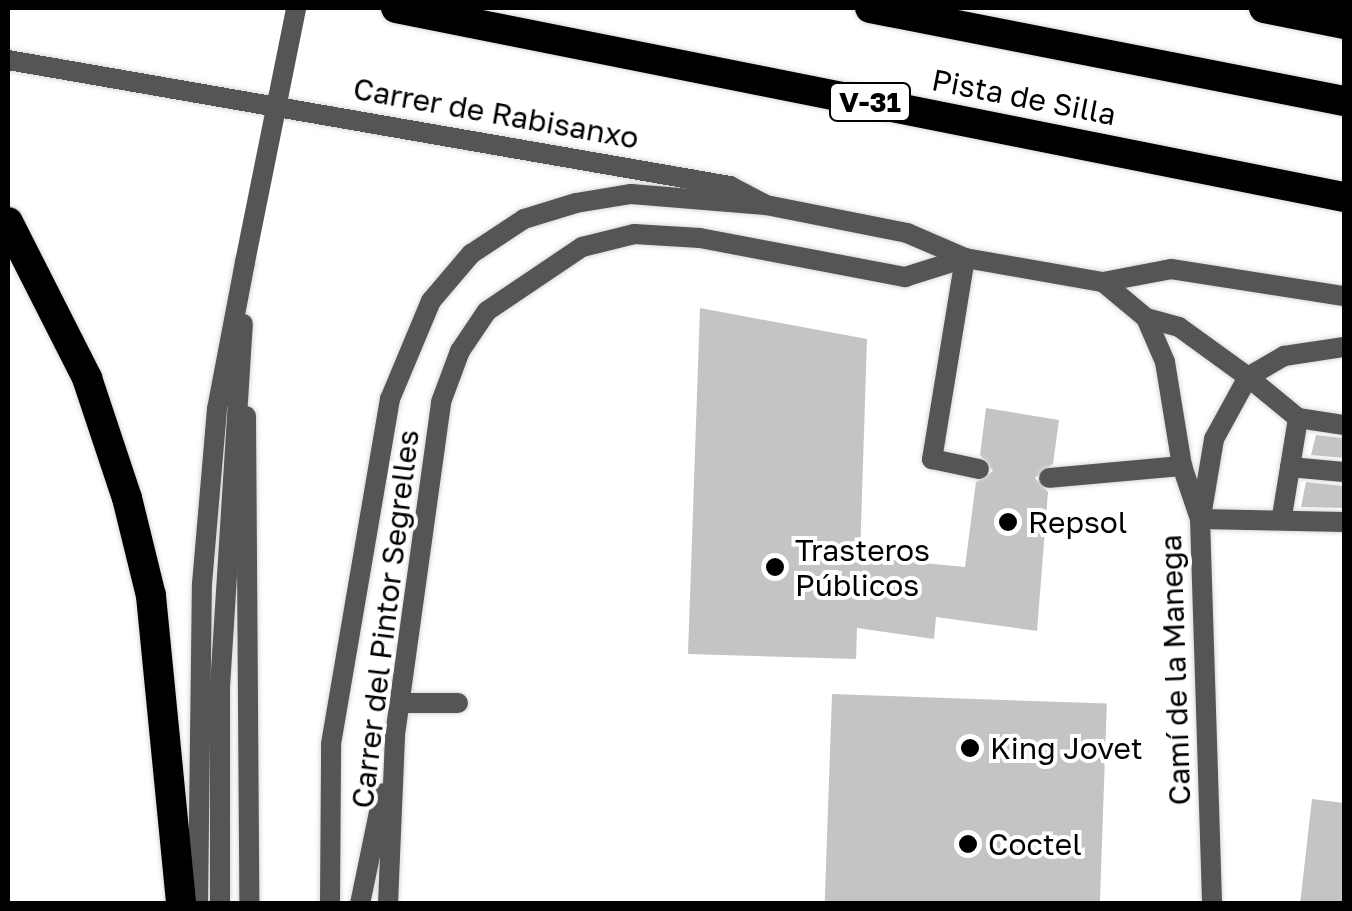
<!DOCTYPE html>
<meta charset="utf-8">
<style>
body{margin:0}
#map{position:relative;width:1352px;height:911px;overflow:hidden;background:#fff;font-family:"Golos Text",sans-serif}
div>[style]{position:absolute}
.building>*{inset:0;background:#c4c4c4;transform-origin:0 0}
.roads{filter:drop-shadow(0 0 2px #dbdbdb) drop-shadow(0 0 2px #dbdbdb)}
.service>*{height:20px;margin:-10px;padding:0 10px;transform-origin:10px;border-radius:10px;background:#555}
.minor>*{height:20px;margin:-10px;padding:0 10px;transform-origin:10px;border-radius:10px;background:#555}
.tertiary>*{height:20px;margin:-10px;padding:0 10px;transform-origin:10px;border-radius:10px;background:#555}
.motorway>*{height:30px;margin:-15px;padding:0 15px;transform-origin:15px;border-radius:15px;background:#000}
.tertiary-bridge>*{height:20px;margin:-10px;padding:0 10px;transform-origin:10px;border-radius:10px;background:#555}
.dots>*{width:28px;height:28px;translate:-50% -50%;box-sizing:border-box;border:5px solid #fff;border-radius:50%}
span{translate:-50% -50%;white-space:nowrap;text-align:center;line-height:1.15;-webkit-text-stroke:8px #fff;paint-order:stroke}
.shield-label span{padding:2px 8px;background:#fff;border:2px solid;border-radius:8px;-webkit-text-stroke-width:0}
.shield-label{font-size:28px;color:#000;font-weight:700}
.street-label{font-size:30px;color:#000}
.poi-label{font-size:30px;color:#000}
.left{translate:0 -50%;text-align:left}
.frame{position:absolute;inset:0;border:10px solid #000;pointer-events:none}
</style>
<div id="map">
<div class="building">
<div style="clip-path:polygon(700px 308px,867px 339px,860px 557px,965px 567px,976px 482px,993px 471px,980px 455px,986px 408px,1059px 420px,1053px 464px,1035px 478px,1048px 492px,1037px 631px,936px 617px,934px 639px,857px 628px,856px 659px,688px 654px)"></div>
<div style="clip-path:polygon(1316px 435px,1344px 438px,1344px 458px,1311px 455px)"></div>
<div style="clip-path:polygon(1306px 482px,1344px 486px,1344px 508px,1301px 507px)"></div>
<div style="left:832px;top:694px;width:275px;height:210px;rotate:2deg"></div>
<div style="clip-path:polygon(1312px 799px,1344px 803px,1344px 904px,1300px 904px)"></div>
</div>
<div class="roads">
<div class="service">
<div style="left:965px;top:258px;width:204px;rotate:99.3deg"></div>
<div style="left:932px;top:459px;width:48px;rotate:12deg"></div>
<div style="left:1248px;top:377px;width:65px;rotate:39.4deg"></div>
<div style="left:1298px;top:418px;width:47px;rotate:8.7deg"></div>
<div style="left:1290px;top:467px;width:54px;rotate:5.3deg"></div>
<div style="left:1049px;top:478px;width:134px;rotate:-5.2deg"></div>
<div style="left:1282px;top:516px;width:99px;rotate:-80.7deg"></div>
<div style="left:1200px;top:519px;width:144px;rotate:1.2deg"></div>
<div style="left:400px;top:703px;width:58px"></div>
</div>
<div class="minor">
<div style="left:1103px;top:282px;width:56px;rotate:39.9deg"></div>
<div style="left:1146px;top:318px;width:48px;rotate:66.6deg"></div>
<div style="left:1165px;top:362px;width:105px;rotate:80.7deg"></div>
<div style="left:1182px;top:466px;width:56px;rotate:71.2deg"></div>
<div style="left:1200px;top:519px;width:385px;rotate:88.2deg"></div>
<div style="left:1146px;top:318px;width:34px;rotate:15deg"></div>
<div style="left:1179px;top:327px;width:85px;rotate:35.9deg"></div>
<div style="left:1201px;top:517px;width:79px;rotate:-80.5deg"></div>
<div style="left:1214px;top:439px;width:71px;rotate:-61.3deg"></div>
<div style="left:1248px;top:377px;width:42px;rotate:-30.3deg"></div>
<div style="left:1284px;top:356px;width:61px;rotate:-8.5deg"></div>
<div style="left:360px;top:904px;width:113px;rotate:-78.3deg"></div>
<div style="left:388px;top:904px;width:169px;rotate:-87.6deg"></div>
<div style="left:395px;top:735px;width:336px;rotate:-82.1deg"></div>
<div style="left:441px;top:402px;width:54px;rotate:-69.6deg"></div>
<div style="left:460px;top:351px;width:48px;rotate:-56deg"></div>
<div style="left:487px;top:311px;width:115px;rotate:-34deg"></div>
<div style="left:582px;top:247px;width:54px;rotate:-14deg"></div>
<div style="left:634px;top:234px;width:66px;rotate:3.5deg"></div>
<div style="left:700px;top:238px;width:209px;rotate:10.8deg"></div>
<div style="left:905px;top:277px;width:63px;rotate:-17.6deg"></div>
</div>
<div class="tertiary">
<div style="left:8px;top:60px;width:733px;rotate:9.9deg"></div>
<div style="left:730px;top:186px;width:41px;rotate:27.8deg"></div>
<div style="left:766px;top:205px;width:144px;rotate:11.2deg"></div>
<div style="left:907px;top:233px;width:63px;rotate:23.3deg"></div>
<div style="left:965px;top:258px;width:140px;rotate:9.9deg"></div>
<div style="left:1103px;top:282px;width:69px;rotate:-10.8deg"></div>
<div style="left:1171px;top:269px;width:175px;rotate:8.9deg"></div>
<div style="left:246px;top:416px;width:488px;rotate:89.6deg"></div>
<div style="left:198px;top:904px;width:320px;rotate:-89.3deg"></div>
<div style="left:202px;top:584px;width:176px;rotate:-85.1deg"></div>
<div style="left:217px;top:409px;width:150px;rotate:-79.2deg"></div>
<div style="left:220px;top:904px;width:217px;rotate:-90deg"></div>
<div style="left:220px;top:687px;width:364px;rotate:-86.4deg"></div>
<div style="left:330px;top:904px;width:160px;rotate:-89.6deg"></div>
<div style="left:331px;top:744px;width:350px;rotate:-80.3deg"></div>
<div style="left:390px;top:399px;width:106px;rotate:-67.3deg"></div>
<div style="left:431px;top:301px;width:62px;rotate:-49.6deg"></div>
<div style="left:471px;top:254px;width:64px;rotate:-33.4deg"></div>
<div style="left:524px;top:219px;width:54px;rotate:-17.1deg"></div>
<div style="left:576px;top:203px;width:56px;rotate:-9.3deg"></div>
<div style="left:631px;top:194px;width:135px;rotate:4.7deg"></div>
</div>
<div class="motorway">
<div style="left:396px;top:8px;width:967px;rotate:11.28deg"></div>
<div style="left:870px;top:8px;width:483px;rotate:11.1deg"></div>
<div style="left:1264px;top:8px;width:82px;rotate:11.3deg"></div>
<div style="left:8px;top:222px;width:175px;rotate:63.1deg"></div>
<div style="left:87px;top:378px;width:126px;rotate:71.6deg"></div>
<div style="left:127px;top:498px;width:101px;rotate:76.2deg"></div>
<div style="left:151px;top:596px;width:309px;rotate:84.4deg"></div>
</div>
</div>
<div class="tertiary-bridge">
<div style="left:245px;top:262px;width:259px;rotate:-78.6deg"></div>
</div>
<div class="dots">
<div style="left:1008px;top:522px;background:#000"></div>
<div style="left:775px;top:567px;background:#000"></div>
<div style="left:970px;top:748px;background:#000"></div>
<div style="left:968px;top:844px;background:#000"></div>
</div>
<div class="shield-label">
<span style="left:870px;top:102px">V-31</span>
</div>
<div class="street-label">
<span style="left:1024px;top:97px;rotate:11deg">Pista de Silla</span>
<span style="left:496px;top:113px;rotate:10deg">Carrer de Rabisanxo</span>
<span style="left:385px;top:619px;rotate:-83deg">Carrer del Pintor Segrelles</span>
<span style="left:1175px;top:670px;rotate:-92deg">Camí de la Manega</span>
</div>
<div class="poi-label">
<span class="left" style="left:1028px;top:522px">Repsol</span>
<span class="left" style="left:795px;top:567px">Trasteros<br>Públicos</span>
<span class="left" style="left:990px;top:748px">King Jovet</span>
<span class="left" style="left:988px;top:844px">Coctel</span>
</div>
<div class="frame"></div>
</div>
